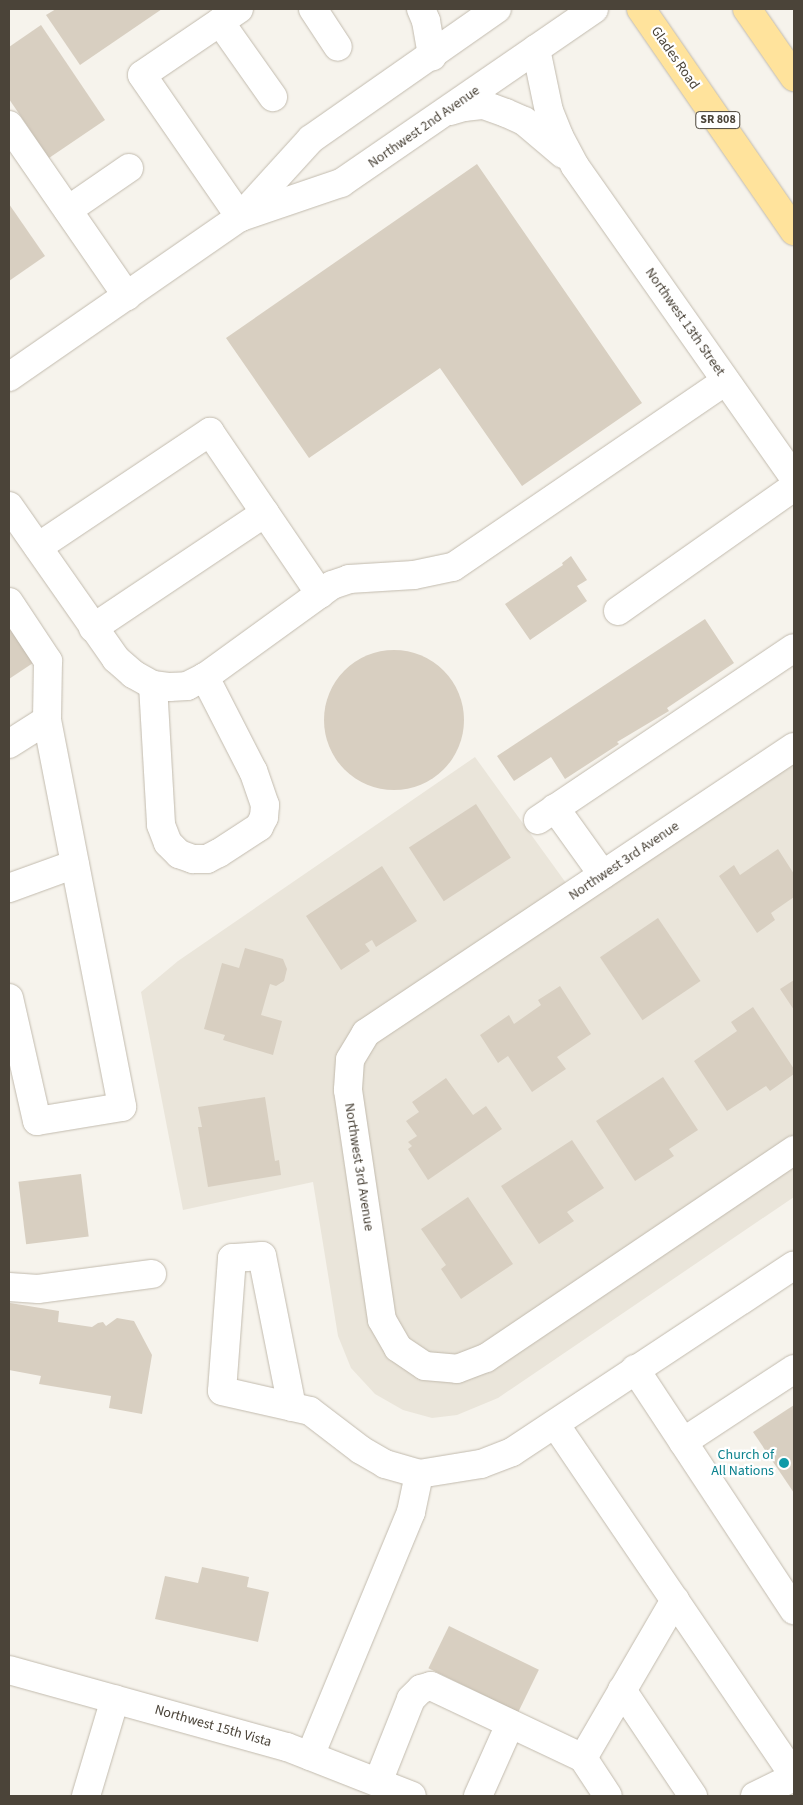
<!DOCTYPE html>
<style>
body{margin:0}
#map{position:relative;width:803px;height:1805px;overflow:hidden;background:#f6f3ec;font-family:"Source Sans 3",sans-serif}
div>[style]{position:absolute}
.residential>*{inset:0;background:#eae5da}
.building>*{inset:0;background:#d8cfc1;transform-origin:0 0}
.round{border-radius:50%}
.roads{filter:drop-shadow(0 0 1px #c2bbae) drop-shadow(0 0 1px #c2bbae)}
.minor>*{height:28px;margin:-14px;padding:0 14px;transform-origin:14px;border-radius:14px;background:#fff}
.major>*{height:28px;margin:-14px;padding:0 14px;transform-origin:14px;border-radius:14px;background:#ffe39c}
.dots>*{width:14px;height:14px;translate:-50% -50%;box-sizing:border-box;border:2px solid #fff;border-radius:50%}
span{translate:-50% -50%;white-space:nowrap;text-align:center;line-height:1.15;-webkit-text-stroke:4.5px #fff;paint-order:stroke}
.shield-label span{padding:1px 4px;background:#fff;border:1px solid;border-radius:4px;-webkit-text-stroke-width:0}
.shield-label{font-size:12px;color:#4b4439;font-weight:700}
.street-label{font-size:14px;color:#4b4439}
.culture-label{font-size:14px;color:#0d838f}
.right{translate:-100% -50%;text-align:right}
.frame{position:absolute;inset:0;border:10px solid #4b4439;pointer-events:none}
</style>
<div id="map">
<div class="residential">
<div style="clip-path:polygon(794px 747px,794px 1197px,498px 1398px,457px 1415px,432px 1418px,403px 1410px,375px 1394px,351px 1368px,338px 1336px,313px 1182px,183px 1210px,141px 992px,178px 961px,475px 757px,574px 894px)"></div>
</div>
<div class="building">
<div style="clip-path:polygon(56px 9px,162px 9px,80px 65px,46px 15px)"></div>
<div style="clip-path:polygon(41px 25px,105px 120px,49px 158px,9px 99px,9px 47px)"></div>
<div style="clip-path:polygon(477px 164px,642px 403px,522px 486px,440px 368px,309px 458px,226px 338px)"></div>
<div style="clip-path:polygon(9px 204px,45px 256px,9px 281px)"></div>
<div style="clip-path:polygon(571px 556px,587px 580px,577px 586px,587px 601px,530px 640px,505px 604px,563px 565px,562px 563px)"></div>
<div style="clip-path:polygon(705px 619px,734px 663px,667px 708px,669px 711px,617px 742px,619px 744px,565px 779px,551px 757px,514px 781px,497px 756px)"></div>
<div style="clip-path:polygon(9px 627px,33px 663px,9px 679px)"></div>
<div class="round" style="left:324px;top:650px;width:140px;height:140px"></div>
<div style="left:476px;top:804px;width:64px;height:80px;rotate:57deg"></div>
<div style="clip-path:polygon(778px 849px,794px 874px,794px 897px,771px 913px,775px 920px,757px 933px,719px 876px,734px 865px,740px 875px)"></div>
<div style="clip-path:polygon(382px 866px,417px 921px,376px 947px,372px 940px,365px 944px,370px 951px,341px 970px,306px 916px)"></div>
<div style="left:658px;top:918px;width:76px;height:70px;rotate:56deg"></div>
<div style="clip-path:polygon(245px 948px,283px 959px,287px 969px,284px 981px,276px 986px,270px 984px,261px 1015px,282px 1021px,273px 1055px,223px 1040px,225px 1035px,204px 1029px,222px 963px,239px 968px)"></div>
<div style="clip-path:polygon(794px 980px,794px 1010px,780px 989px)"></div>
<div style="clip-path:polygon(560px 986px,591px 1034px,557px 1057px,566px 1069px,532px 1092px,508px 1056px,498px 1063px,480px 1035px,509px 1015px,514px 1024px,541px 1005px,538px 1000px)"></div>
<div style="clip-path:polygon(753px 1007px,794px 1069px,794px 1074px,770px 1091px,766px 1086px,727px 1111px,694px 1061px,737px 1031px,731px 1022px)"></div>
<div style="clip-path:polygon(663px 1077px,698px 1130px,669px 1149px,674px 1156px,635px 1181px,596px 1121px)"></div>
<div style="clip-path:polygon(446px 1078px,473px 1115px,486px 1106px,502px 1129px,428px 1180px,408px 1149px,412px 1146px,408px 1142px,417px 1136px,406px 1121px,419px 1112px,412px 1102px)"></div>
<div style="clip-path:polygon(265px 1097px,275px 1161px,279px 1160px,281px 1175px,208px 1187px,198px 1127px,202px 1127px,198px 1107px)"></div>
<div style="clip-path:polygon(572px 1140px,604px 1188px,567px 1212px,574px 1221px,539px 1244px,501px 1186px)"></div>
<div style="left:81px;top:1174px;width:63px;height:63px;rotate:83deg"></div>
<div style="clip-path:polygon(468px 1197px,513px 1264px,461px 1299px,441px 1269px,446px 1265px,421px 1229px)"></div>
<div style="clip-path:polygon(10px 1303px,59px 1311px,58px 1322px,92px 1327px,98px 1323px,103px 1322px,106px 1326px,117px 1318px,134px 1321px,152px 1355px,142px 1414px,109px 1408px,111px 1396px,39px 1384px,41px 1376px,9px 1370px)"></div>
<div style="clip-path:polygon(794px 1405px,794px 1493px,753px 1432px)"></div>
<div style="clip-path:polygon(202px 1567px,249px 1577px,247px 1587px,269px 1592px,258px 1642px,155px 1619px,165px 1576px,198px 1583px)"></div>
<div style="left:449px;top:1626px;width:100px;height:47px;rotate:26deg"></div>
</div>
<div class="roads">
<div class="minor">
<div style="left:239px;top:9px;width:117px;rotate:145.8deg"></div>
<div style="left:142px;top:75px;width:173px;rotate:55.4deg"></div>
<div style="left:313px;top:9px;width:45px;rotate:56.7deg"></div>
<div style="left:421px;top:9px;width:13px;rotate:67deg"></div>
<div style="left:426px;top:21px;width:36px;rotate:80deg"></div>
<div style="left:220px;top:22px;width:92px;rotate:54.8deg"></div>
<div style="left:536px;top:49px;width:63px;rotate:78.2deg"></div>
<div style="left:549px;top:111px;width:27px;rotate:68deg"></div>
<div style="left:559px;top:136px;width:34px;rotate:62deg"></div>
<div style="left:575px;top:166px;width:381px;rotate:54.9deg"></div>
<div style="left:450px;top:111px;width:15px;rotate:-16deg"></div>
<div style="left:464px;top:107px;width:20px;rotate:-6deg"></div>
<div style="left:484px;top:105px;width:23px;rotate:20deg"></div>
<div style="left:506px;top:113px;width:20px;rotate:24deg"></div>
<div style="left:524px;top:121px;width:51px;rotate:40.2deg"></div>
<div style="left:9px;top:125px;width:208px;rotate:55.4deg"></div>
<div style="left:68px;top:210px;width:74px;rotate:-34.5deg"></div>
<div style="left:241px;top:217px;width:106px;rotate:-18.8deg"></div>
<div style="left:341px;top:183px;width:307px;rotate:-34.5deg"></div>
<div style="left:9px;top:377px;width:281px;rotate:-34.7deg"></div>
<div style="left:240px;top:217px;width:105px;rotate:-47.7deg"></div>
<div style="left:311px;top:139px;width:227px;rotate:-35deg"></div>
<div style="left:9px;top:506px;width:187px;rotate:55deg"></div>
<div style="left:116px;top:659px;width:23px;rotate:41deg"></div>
<div style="left:133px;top:674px;width:23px;rotate:29deg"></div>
<div style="left:153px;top:685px;width:17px;rotate:7deg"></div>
<div style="left:170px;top:687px;width:17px;rotate:-3deg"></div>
<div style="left:187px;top:686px;width:20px;rotate:-27deg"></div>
<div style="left:205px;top:677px;width:157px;rotate:-35.9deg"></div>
<div style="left:332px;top:585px;width:18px;rotate:-19deg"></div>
<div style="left:349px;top:579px;width:65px;rotate:-3.5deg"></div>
<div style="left:414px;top:575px;width:40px;rotate:-12deg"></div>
<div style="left:453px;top:567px;width:330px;rotate:-34.3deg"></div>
<div style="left:38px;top:547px;width:207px;rotate:-33.8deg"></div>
<div style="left:210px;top:432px;width:196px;rotate:55.8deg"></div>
<div style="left:9px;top:602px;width:71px;rotate:56.5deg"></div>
<div style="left:48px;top:661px;width:59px;rotate:91deg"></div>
<div style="left:618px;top:611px;width:215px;rotate:-35.2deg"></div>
<div style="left:93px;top:628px;width:207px;rotate:-33.8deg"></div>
<div style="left:153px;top:685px;width:140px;rotate:86.7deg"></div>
<div style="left:161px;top:825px;width:19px;rotate:69deg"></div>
<div style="left:168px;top:843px;width:16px;rotate:45deg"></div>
<div style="left:179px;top:854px;width:15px;rotate:20deg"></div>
<div style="left:193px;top:859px;width:14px"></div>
<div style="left:207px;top:859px;width:13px;rotate:-27deg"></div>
<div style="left:219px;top:853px;width:48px;rotate:-33deg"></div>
<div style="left:259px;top:827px;width:11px;rotate:-63deg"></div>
<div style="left:264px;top:817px;width:12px;rotate:-85deg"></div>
<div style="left:265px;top:805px;width:36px;rotate:-109deg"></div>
<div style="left:253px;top:771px;width:106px;rotate:-117.1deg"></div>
<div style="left:9px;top:744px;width:45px;rotate:-32.3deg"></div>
<div style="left:47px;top:720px;width:394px;rotate:79deg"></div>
<div style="left:122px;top:1107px;width:86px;rotate:170.6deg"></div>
<div style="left:37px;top:1121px;width:126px;rotate:-102.8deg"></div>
<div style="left:794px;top:747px;width:515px;rotate:146.25deg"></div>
<div style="left:366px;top:1033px;width:31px;rotate:121deg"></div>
<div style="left:350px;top:1060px;width:30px;rotate:94deg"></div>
<div style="left:348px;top:1090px;width:232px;rotate:81.6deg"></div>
<div style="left:382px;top:1320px;width:32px;rotate:60deg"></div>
<div style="left:398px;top:1348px;width:32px;rotate:34deg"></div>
<div style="left:425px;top:1366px;width:32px;rotate:5deg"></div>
<div style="left:457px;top:1369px;width:31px;rotate:-21deg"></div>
<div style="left:486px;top:1358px;width:372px;rotate:-34deg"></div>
<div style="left:555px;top:808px;width:82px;rotate:54.4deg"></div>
<div style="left:538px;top:820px;width:308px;rotate:-33.9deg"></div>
<div style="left:9px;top:888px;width:70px;rotate:-20deg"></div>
<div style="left:9px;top:1287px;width:29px;rotate:4deg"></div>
<div style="left:38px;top:1289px;width:115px;rotate:-7.5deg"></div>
<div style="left:635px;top:1369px;width:289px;rotate:56.6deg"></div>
<div style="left:292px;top:1407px;width:154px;rotate:-101.2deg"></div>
<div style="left:262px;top:1256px;width:30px;rotate:176deg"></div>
<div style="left:232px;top:1258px;width:133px;rotate:94.3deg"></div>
<div style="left:222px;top:1391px;width:90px;rotate:12.8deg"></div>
<div style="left:310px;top:1411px;width:64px;rotate:37.4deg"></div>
<div style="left:361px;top:1450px;width:28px;rotate:30deg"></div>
<div style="left:385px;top:1464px;width:35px;rotate:16deg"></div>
<div style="left:419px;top:1474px;width:63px;rotate:-9.2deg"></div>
<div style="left:481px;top:1464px;width:33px;rotate:-21deg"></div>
<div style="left:512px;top:1452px;width:338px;rotate:-33.5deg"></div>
<div style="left:555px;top:1424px;width:425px;rotate:55.8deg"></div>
<div style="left:683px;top:1442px;width:133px;rotate:-33.3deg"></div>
<div style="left:9px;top:1670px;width:288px;rotate:15.5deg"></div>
<div style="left:287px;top:1747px;width:134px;rotate:21.4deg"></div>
<div style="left:622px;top:1690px;width:128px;rotate:56.2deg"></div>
<div style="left:310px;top:1756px;width:264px;rotate:-67.5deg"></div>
<div style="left:411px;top:1512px;width:39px;rotate:-78deg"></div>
<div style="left:583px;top:1758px;width:45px;rotate:56.7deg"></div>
<div style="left:378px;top:1782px;width:89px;rotate:-68.3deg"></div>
<div style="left:411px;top:1699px;width:14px;rotate:-45deg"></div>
<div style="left:421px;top:1689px;width:10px;rotate:-17deg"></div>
<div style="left:431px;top:1686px;width:168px;rotate:25.3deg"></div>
<div style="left:583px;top:1758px;width:183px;rotate:-59.8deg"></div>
<div style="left:86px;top:1796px;width:101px;rotate:-73.4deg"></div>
<div style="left:478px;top:1796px;width:79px;rotate:-66deg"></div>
<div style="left:755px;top:1796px;width:43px;rotate:-26deg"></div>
</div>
<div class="major">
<div style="left:641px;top:9px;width:270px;rotate:55.4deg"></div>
<div style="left:747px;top:9px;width:83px;rotate:55.3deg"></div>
</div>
</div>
<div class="dots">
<div style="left:784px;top:1463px;background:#0f9aa8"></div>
</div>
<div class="shield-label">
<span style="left:718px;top:120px">SR 808</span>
</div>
<div class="street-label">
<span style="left:675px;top:58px;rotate:55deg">Glades Road</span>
<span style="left:424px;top:127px;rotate:-35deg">Northwest 2nd Avenue</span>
<span style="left:685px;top:322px;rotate:55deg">Northwest 13th Street</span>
<span style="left:624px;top:861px;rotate:-34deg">Northwest 3rd Avenue</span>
<span style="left:359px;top:1167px;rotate:81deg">Northwest 3rd Avenue</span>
<span style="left:213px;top:1726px;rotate:16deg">Northwest 15th Vista</span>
</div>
<div class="culture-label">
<span class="right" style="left:774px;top:1463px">Church of<br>All Nations</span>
</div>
<div class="frame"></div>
</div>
